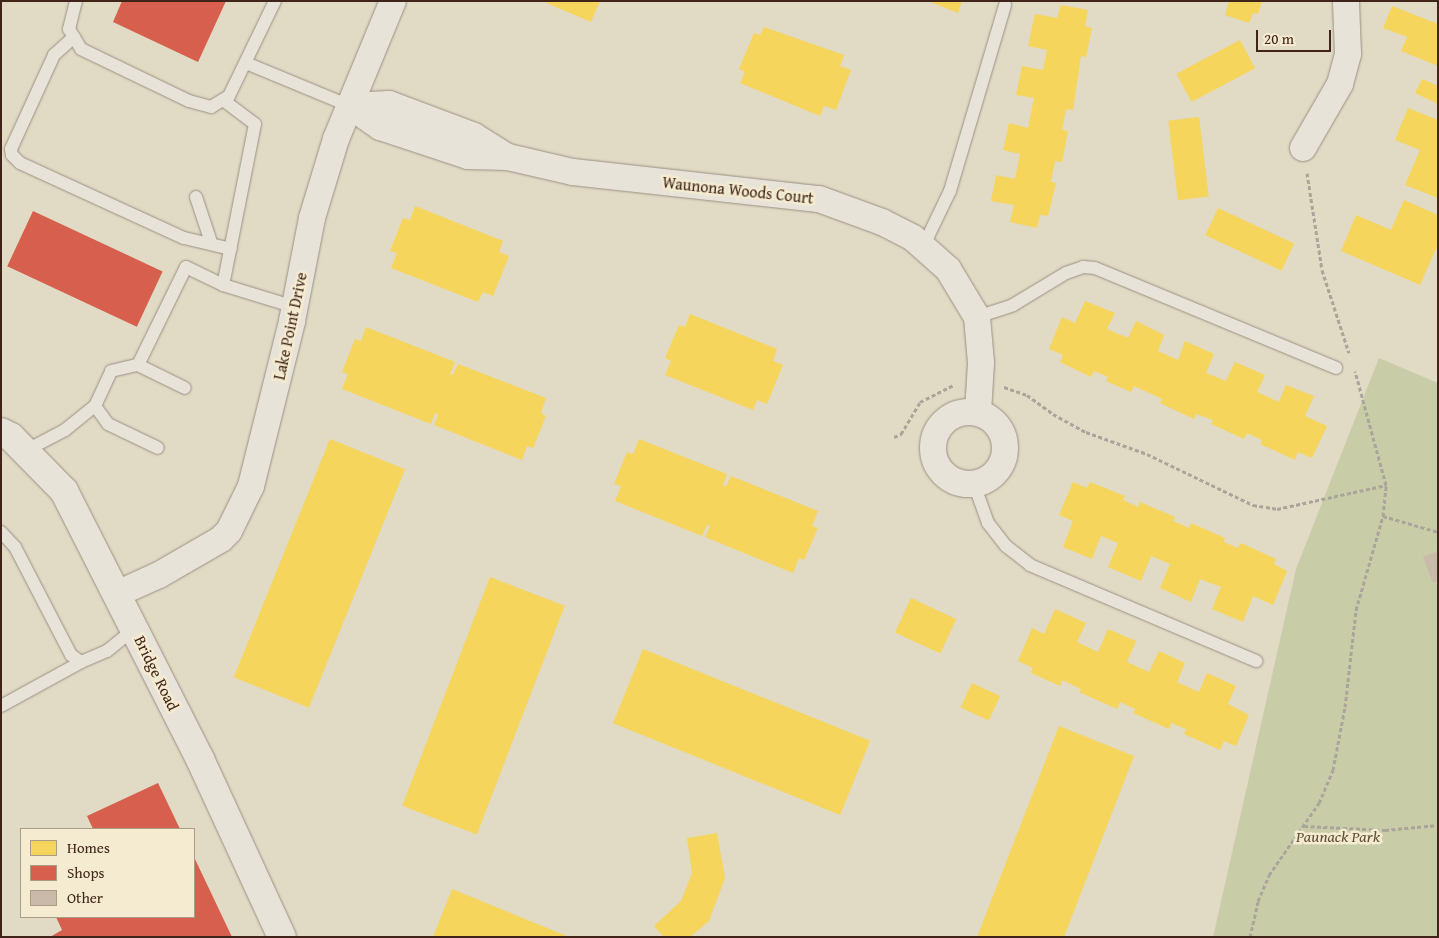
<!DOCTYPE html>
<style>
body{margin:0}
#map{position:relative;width:1439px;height:938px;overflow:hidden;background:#e1dac4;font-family:"Gentium Book Plus",serif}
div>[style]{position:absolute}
.green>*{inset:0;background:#c9cda7}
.homes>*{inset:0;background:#f6d55c;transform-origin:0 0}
.shops>*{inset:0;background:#d6604d;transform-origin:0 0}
.building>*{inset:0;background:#c9baa9}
.path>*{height:3px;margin-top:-1.5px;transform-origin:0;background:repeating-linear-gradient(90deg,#aaa49a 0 4px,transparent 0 6.5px)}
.roads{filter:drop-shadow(0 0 1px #999183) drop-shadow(0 0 1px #999183)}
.lane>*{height:12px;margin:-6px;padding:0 6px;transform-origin:6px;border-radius:6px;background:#e7e3d8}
.street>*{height:26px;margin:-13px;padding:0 13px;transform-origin:13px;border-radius:13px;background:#e7e3d8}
.street>.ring{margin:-13px;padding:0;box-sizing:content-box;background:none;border:26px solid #e7e3d8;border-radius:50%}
.secondary>*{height:28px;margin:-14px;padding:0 14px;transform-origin:14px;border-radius:14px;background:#e7e3d8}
span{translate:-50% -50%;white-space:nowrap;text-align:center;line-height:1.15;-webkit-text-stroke:5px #f4ebd0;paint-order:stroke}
.street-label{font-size:16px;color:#402419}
.park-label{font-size:16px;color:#5e4c37;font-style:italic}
.frame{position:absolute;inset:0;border:2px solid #402419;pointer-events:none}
.legend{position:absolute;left:20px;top:828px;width:175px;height:90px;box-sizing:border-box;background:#f4ebd0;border:1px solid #ac9b87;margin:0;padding:6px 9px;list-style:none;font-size:15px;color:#402419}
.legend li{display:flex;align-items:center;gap:10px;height:25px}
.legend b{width:25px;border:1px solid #ac9b87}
.scale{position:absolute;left:1256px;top:30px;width:75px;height:22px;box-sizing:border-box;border:2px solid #402419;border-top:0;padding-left:6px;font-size:15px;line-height:18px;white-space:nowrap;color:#402419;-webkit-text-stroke:4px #f4ebd0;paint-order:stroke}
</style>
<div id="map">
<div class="green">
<div style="clip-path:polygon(1379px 358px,1438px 383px,1438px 937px,1213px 937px,1296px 569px)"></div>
</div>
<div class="homes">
<div style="clip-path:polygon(542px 1px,600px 1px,591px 22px)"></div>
<div style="clip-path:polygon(928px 1px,962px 1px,958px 13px)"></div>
<div style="clip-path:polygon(1229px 1px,1262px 1px,1258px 14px,1253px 13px,1249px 23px,1225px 15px)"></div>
<div style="clip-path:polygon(1061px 5px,1088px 10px,1085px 26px,1092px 28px,1086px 57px,1081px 56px,1073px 110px,1066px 109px,1062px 130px,1068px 131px,1062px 162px,1055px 161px,1051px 182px,1056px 183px,1048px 216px,1040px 215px,1037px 228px,1010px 222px,1014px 205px,991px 201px,996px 175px,1015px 179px,1020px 154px,1003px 150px,1009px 123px,1028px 128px,1034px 98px,1016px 95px,1022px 66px,1043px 70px,1047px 50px,1028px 46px,1035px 14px,1057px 18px)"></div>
<div style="clip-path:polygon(1392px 6px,1438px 24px,1438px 66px,1401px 51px,1407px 37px,1383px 28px)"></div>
<div style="clip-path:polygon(764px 27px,844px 55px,840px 66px,851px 70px,836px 110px,824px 106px,820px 116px,740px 83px,745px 72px,739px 69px,754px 33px,760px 35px)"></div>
<div style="left:1240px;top:40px;width:32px;height:72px;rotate:62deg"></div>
<div style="clip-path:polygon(1422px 79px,1438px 86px,1438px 104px,1415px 93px)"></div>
<div style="clip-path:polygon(1408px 108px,1438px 120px,1438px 198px,1405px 185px,1420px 150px,1395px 140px)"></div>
<div style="left:1199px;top:117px;width:80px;height:31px;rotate:83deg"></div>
<div style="clip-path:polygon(1404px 200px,1438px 215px,1438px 244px,1420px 285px,1341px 251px,1356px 215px,1391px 230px)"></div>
<div style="clip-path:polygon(415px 206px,503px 241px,499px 252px,509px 256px,493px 296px,483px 292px,478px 302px,391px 268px,397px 253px,390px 251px,403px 218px,410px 220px)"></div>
<div style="left:1218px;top:208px;width:84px;height:30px;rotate:25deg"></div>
<div style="clip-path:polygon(1085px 301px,1115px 313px,1107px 329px,1128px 338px,1136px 321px,1164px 335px,1158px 351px,1178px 360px,1185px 341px,1214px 354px,1206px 373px,1226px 381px,1235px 362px,1265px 375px,1257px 392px,1279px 402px,1286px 385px,1314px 396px,1305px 416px,1327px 426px,1312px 458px,1298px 452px,1295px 460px,1260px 444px,1262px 440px,1247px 433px,1244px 439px,1211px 424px,1213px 420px,1196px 414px,1194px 419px,1160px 403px,1162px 399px,1134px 386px,1131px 392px,1106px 381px,1108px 377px,1094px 371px,1091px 377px,1060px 362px,1063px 355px,1049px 349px,1062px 317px,1075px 323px)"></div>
<div style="clip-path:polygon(690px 314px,777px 349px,773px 361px,783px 365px,767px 404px,757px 400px,753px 410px,665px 375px,671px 361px,665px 358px,679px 325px,685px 327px)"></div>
<div style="clip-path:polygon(366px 327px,455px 362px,450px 374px,453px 375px,458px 364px,546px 398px,541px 413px,546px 416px,533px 448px,527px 446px,522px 460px,434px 425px,438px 415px,435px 413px,431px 424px,342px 389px,348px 374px,342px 372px,355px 339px,361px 341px)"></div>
<div style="left:330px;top:439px;width:81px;height:257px;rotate:22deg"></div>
<div style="clip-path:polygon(639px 439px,727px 474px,723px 485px,726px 487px,731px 476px,818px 511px,812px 526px,818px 528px,804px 560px,799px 558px,793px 573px,705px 537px,710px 526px,707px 525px,702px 536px,615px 501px,621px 486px,614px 484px,627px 452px,633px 454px)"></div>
<div style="clip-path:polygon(1073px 482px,1087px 488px,1090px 482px,1125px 496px,1123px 500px,1138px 507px,1140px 502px,1175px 517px,1173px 521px,1189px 528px,1191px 523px,1225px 538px,1224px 542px,1238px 548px,1241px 543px,1276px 559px,1274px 564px,1287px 571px,1273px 605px,1253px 596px,1243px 622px,1212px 609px,1221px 587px,1200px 579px,1191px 602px,1160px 588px,1170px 564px,1151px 556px,1141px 581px,1108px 567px,1118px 543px,1101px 536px,1092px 559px,1063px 547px,1073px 521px,1059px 515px)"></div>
<div style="left:490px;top:577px;width:80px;height:245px;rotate:21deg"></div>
<div style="left:911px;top:598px;width:50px;height:38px;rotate:25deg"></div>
<div style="clip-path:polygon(1055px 609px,1086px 623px,1077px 642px,1098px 652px,1108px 629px,1136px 641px,1127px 662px,1149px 672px,1159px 651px,1185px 663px,1177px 682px,1199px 692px,1207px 673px,1236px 686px,1228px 704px,1249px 715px,1236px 746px,1224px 741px,1220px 750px,1184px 734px,1186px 729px,1171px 723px,1169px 729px,1133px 713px,1135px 709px,1120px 702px,1117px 709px,1079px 692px,1081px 689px,1062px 680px,1060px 686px,1031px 673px,1033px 668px,1018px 661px,1032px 628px,1044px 634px)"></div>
<div style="left:643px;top:649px;width:245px;height:80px;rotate:22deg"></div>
<div style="left:972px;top:683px;width:31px;height:27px;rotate:25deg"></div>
<div style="clip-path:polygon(1059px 726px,1134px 756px,1064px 937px,977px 937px)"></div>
<div style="clip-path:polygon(717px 833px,725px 878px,709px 921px,690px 937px,664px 937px,654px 926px,681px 901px,692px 873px,687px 838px)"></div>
<div style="clip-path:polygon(452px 889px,569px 937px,433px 937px)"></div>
</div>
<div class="shops">
<div style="clip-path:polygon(122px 1px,226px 1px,198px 62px,113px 22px)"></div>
<div style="left:33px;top:211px;width:143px;height:61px;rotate:25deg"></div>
<div style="clip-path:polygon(158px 783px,180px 829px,93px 829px,87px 816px)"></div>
<div style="clip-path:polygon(194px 857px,232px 937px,50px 937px,62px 930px,56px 917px,194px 917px)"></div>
</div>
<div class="building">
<div style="clip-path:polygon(1438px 551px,1438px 581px,1433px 583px,1423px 557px)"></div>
</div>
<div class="path">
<div style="left:1307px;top:173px;width:98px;rotate:81.2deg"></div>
<div style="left:1322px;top:270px;width:87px;rotate:72deg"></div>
<div style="left:1004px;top:387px;width:24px;rotate:19deg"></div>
<div style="left:1027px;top:395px;width:32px;rotate:36deg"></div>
<div style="left:1053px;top:414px;width:38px;rotate:29deg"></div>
<div style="left:1086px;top:432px;width:65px;rotate:19.8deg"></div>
<div style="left:1147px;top:454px;width:118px;rotate:25.7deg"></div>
<div style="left:1253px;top:505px;width:24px;rotate:9deg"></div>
<div style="left:1277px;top:509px;width:112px;rotate:-12.4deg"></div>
<div style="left:894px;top:437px;width:8px;rotate:-23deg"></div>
<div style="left:901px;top:434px;width:37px;rotate:-59deg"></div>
<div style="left:920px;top:402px;width:39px;rotate:-27deg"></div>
<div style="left:1383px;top:516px;width:57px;rotate:16.2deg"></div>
<div style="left:1304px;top:826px;width:81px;rotate:2.8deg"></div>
<div style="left:1385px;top:830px;width:53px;rotate:-5.4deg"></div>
<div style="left:1250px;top:937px;width:37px;rotate:-77deg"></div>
<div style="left:1258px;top:901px;width:28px;rotate:-67deg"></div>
<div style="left:1269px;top:875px;width:88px;rotate:-55.2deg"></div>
<div style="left:1319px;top:803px;width:36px;rotate:-67deg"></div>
<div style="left:1333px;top:770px;width:64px;rotate:-79.2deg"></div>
<div style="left:1345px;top:707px;width:98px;rotate:-83.5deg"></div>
<div style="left:1356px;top:610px;width:98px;rotate:-74deg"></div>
<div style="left:1383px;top:516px;width:31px;rotate:-84deg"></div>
<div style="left:1386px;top:485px;width:118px;rotate:-105.2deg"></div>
</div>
<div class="roads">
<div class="lane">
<div style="left:76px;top:1px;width:29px;rotate:104deg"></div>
<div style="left:69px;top:29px;width:23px;rotate:59deg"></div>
<div style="left:81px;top:49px;width:120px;rotate:25.7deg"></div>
<div style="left:189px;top:101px;width:23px;rotate:15deg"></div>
<div style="left:211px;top:107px;width:21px;rotate:-31deg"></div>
<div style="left:229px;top:96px;width:106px;rotate:-64.2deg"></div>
<div style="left:74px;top:37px;width:27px;rotate:138deg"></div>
<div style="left:54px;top:55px;width:103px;rotate:114.6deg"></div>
<div style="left:11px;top:149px;width:6px;rotate:81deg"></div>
<div style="left:12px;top:155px;width:11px;rotate:45deg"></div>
<div style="left:20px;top:163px;width:180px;rotate:24.6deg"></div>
<div style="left:184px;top:238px;width:48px;rotate:13.2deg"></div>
<div style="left:246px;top:63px;width:113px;rotate:22.5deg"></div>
<div style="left:223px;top:100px;width:40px;rotate:37deg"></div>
<div style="left:255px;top:124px;width:164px;rotate:101.2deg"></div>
<div style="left:196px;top:197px;width:47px;rotate:71.6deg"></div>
<div style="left:923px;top:247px;width:62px;rotate:-64.3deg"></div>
<div style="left:950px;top:191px;width:194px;rotate:-73.5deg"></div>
<div style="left:977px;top:317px;width:38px;rotate:-18deg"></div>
<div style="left:1013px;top:305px;width:62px;rotate:-31.1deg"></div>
<div style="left:1066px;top:273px;width:18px;rotate:-19deg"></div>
<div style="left:1083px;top:267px;width:12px;rotate:5deg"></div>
<div style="left:1095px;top:268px;width:261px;rotate:22.5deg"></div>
<div style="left:138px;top:365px;width:109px;rotate:-63.9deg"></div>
<div style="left:186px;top:267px;width:41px;rotate:25.9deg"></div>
<div style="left:223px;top:285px;width:75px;rotate:17deg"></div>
<div style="left:95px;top:406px;width:22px;rotate:54deg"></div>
<div style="left:108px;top:424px;width:55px;rotate:25.6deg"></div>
<div style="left:25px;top:451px;width:45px;rotate:-27.7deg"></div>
<div style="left:65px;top:430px;width:38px;rotate:-39deg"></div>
<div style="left:95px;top:406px;width:38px;rotate:-65deg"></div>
<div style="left:111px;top:371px;width:28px;rotate:-13deg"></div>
<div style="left:138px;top:365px;width:52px;rotate:26.1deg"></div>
<div style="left:974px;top:484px;width:41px;rotate:70.3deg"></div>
<div style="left:988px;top:523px;width:29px;rotate:52deg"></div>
<div style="left:1006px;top:546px;width:31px;rotate:38deg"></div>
<div style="left:1030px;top:565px;width:246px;rotate:23deg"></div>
<div style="left:1px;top:532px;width:21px;rotate:47deg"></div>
<div style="left:15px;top:547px;width:122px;rotate:62.6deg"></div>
<div style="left:71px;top:655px;width:12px;rotate:35deg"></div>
<div style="left:81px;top:662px;width:28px;rotate:-23deg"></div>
<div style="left:107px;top:651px;width:36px;rotate:-39deg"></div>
<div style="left:1px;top:706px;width:91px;rotate:-28.8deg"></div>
</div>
<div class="street">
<div style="left:350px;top:106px;width:37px;rotate:35deg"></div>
<div style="left:380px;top:127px;width:93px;rotate:18.2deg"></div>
<div style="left:468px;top:156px;width:40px;rotate:1.4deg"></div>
<div style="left:508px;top:157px;width:67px;rotate:13deg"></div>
<div style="left:573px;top:172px;width:247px;rotate:6.3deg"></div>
<div style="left:819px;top:199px;width:67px;rotate:20.1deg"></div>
<div style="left:882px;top:222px;width:35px;rotate:27deg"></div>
<div style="left:913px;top:238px;width:47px;rotate:41.5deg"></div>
<div style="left:948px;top:269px;width:56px;rotate:58.9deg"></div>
<div style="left:977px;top:317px;width:46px;rotate:85deg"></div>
<div style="left:981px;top:363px;width:49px;rotate:93.5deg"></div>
<div style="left:350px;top:106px;width:39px;rotate:-3deg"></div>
<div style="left:389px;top:104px;width:91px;rotate:20.6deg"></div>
<div style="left:474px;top:136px;width:40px;rotate:32deg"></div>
<div style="left:1303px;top:148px;width:74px;rotate:-60deg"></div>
<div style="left:1340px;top:84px;width:31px;rotate:-75deg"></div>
<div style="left:1348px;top:54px;width:53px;rotate:-92.2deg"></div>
<div class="ring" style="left:933px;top:412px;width:46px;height:46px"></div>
<div style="left:119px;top:593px;width:44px;rotate:-24.2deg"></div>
<div style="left:159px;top:575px;width:72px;rotate:-30.1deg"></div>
<div style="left:221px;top:539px;width:11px;rotate:-45deg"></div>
<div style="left:229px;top:531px;width:50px;rotate:-63.9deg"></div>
<div style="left:251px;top:486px;width:170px;rotate:-76deg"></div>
<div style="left:292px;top:321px;width:105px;rotate:-79deg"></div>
<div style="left:312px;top:218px;width:83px;rotate:-73.1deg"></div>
<div style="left:336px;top:139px;width:149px;rotate:-67.6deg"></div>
</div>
<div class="secondary">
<div style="left:1px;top:432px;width:11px;rotate:27deg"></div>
<div style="left:11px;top:437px;width:76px;rotate:45.5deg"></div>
<div style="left:64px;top:491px;width:301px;rotate:63.1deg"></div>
<div style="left:200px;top:759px;width:196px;rotate:65.3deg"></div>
</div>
</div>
<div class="street-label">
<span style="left:738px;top:190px;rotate:6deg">Waunona Woods Court</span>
<span style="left:290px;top:326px;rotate:-78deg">Lake Point Drive</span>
<span style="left:157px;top:673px;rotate:64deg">Bridge Road</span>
</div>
<div class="park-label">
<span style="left:1338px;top:836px">Paunack Park</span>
</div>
<div class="frame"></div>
<ul class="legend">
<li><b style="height:14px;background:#f6d55c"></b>Homes</li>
<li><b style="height:14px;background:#d6604d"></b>Shops</li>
<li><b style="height:14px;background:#c9baa9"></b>Other</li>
</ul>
<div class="scale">20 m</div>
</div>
